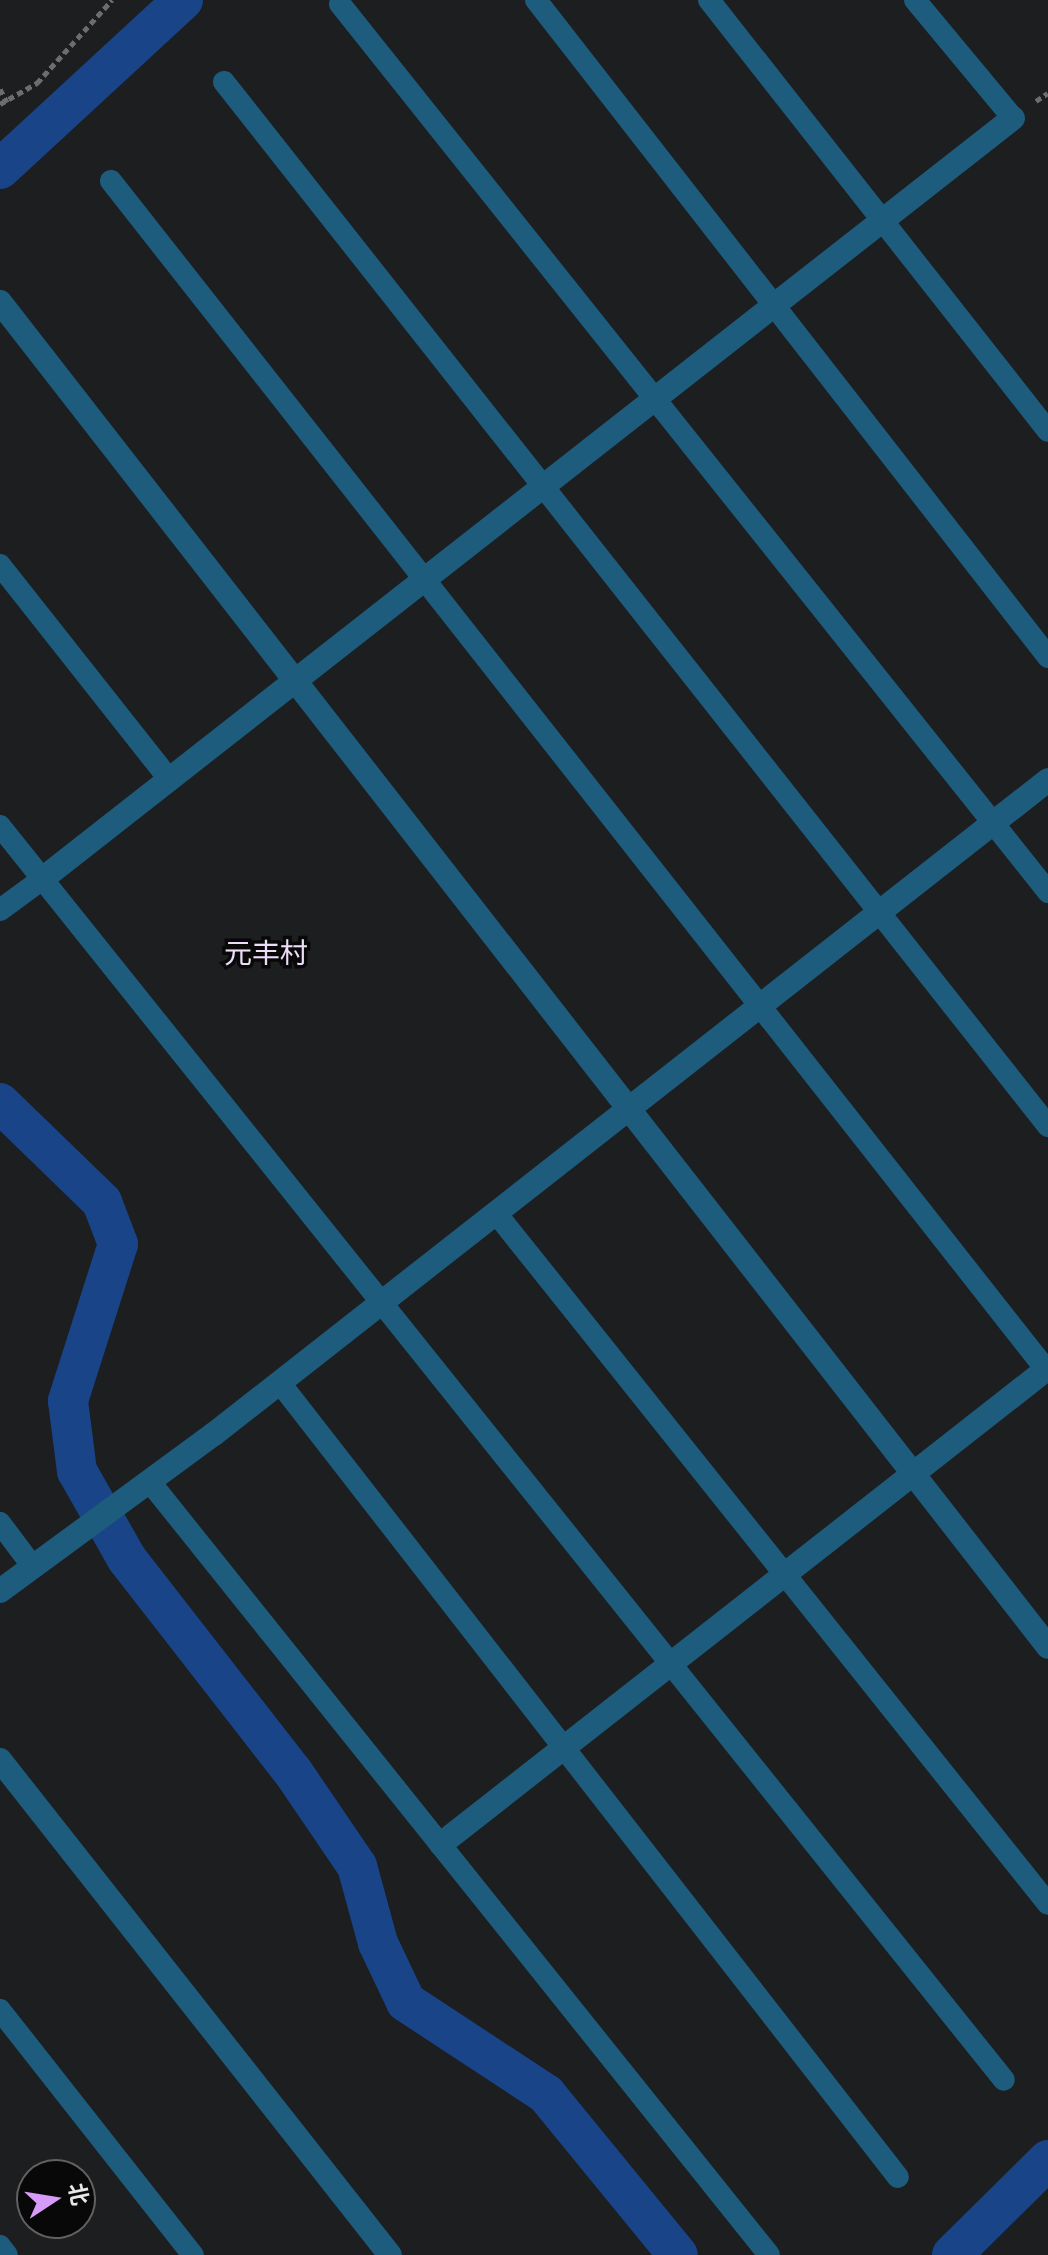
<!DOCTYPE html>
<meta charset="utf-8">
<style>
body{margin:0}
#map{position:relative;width:1048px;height:2255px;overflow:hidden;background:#1c1e20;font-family:Helvetica,"Noto Sans SC",sans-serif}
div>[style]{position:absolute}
.canal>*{height:40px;margin:-20px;padding:0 20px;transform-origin:20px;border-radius:20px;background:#194488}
.path>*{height:5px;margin-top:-2.5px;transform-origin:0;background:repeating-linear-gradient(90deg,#6c6d6f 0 6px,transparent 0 10px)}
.lane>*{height:22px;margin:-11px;padding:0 11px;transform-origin:11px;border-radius:11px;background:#1e5c7d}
.street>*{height:24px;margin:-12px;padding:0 12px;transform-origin:12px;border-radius:12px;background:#1e5c7d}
span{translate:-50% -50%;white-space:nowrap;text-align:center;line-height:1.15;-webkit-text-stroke:7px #080809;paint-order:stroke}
.quarter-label{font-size:28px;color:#eddcf7}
.north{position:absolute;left:16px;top:2159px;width:80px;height:80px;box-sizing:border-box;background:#080809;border:2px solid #616162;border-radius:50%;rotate:78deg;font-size:22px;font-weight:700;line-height:32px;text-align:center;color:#e6e7e8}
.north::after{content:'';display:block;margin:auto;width:28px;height:36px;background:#d69bf9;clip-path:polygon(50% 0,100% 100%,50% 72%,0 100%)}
</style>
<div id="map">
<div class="canal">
<div style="left:0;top:169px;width:249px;rotate:-42.7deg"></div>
<div style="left:0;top:1103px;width:142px;rotate:44.1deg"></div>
<div style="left:102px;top:1202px;width:45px;rotate:69.1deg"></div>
<div style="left:118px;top:1244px;width:165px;rotate:107.7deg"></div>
<div style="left:68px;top:1401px;width:71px;rotate:82.7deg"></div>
<div style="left:77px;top:1471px;width:101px;rotate:60.4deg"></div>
<div style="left:127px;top:1559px;width:270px;rotate:52.1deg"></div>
<div style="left:293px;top:1772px;width:114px;rotate:55.8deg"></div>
<div style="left:357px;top:1866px;width:80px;rotate:74.7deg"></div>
<div style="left:378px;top:1943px;width:65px;rotate:64.6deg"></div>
<div style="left:406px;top:2002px;width:168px;rotate:33.3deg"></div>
<div style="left:546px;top:2094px;width:208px;rotate:50.7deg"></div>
<div style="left:952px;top:2255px;width:135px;rotate:-44.7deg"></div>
</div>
<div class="path">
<div style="left:0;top:89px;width:15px;rotate:62deg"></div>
<div style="left:1036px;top:101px;width:14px;rotate:-34deg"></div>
<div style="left:0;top:104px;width:43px;rotate:-29.6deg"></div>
<div style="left:37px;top:83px;width:112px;rotate:-47.9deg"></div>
</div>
<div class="lane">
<div style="left:536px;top:0;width:833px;rotate:52.07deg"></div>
<div style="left:709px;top:0;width:548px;rotate:51.81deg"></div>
<div style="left:915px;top:0;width:153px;rotate:50.3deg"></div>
<div style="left:340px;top:4px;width:1136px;rotate:51.43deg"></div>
<div style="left:224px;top:82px;width:1330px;rotate:51.72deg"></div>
<div style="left:111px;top:181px;width:1515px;rotate:51.81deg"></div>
<div style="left:0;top:565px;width:274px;rotate:51.7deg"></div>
<div style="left:0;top:826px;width:1606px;rotate:51.32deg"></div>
<div style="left:0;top:910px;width:51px;rotate:-36.2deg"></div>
<div style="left:496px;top:1213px;width:884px;rotate:51.38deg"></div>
<div style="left:280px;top:1383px;width:1006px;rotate:52.11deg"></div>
<div style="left:150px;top:1482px;width:990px;rotate:51.31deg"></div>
<div style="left:0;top:1523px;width:55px;rotate:53.1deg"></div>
<div style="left:0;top:2010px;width:312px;rotate:51.8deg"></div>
<div style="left:0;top:2246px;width:11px;rotate:52deg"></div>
</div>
<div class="street">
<div style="left:0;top:302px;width:1705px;rotate:52.07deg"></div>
<div style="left:41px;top:880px;width:1235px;rotate:-38.09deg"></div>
<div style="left:0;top:1591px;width:265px;rotate:-36.3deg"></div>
<div style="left:214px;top:1434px;width:1060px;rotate:-38.1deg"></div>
<div style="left:0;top:1760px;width:630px;rotate:51.77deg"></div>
<div style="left:441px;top:1844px;width:771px;rotate:-38.1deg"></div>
</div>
<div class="quarter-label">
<span style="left:266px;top:954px">元丰村</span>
</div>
<div class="north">北</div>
</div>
